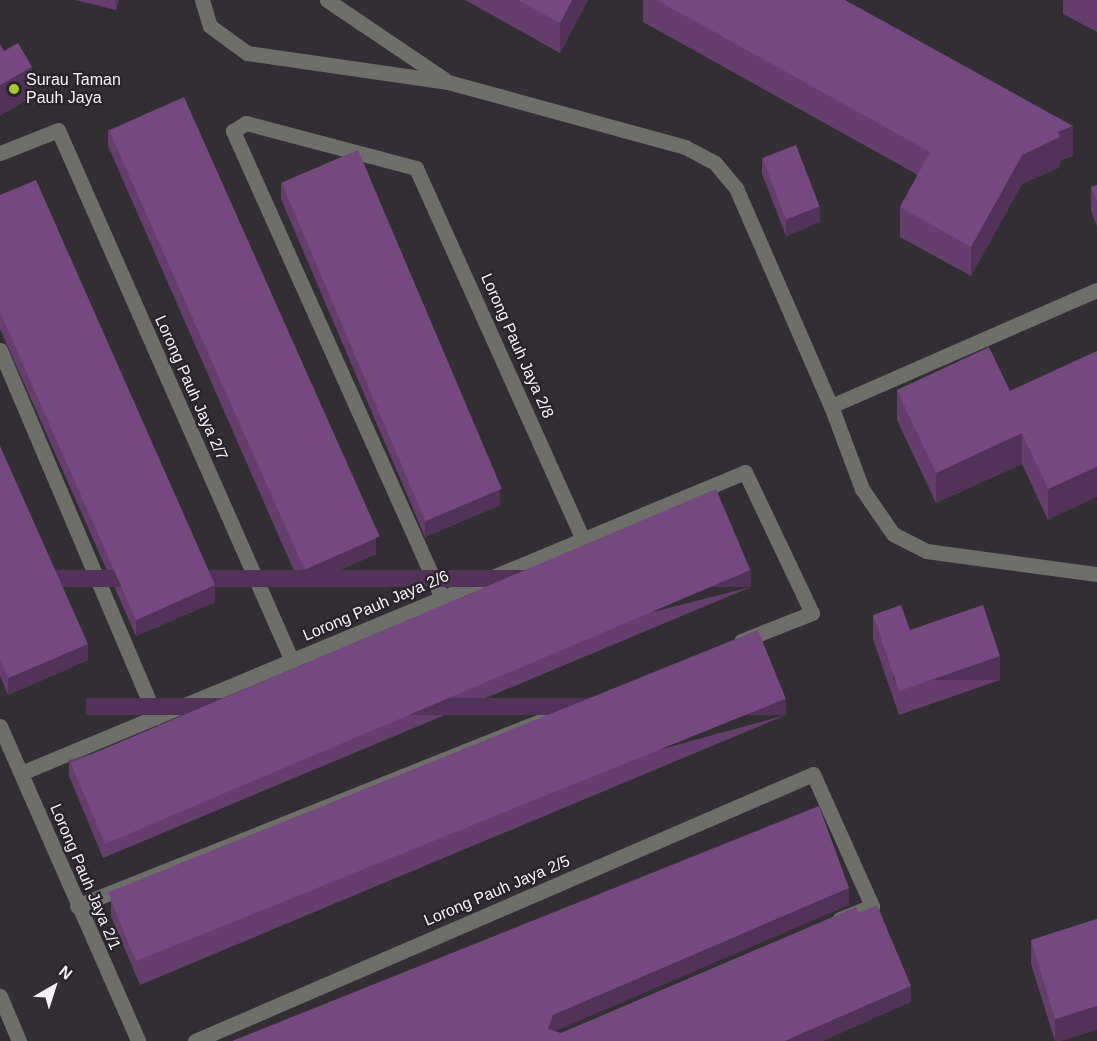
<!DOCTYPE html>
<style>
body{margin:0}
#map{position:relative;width:1097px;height:1041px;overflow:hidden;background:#332d34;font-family:Arial,sans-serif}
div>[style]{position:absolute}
.minor>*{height:15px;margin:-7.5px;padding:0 7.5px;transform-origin:7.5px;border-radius:7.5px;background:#6e6f6b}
.wall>*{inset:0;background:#653e6e}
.shaded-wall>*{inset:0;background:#53325a;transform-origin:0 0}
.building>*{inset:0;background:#764880;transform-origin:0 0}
.dots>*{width:16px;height:16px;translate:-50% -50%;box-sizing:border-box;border:3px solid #29232a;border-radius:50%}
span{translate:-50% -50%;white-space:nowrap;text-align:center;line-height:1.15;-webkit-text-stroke:4.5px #29232a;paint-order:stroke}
.poi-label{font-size:16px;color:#f6f2f7}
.left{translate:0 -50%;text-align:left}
.street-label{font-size:16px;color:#f6f2f7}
.north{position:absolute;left:24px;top:957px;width:60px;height:60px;-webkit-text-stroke:4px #29232a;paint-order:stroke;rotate:39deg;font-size:16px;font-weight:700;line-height:24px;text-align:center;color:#f6f2f7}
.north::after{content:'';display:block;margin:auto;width:21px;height:27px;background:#f6f2f7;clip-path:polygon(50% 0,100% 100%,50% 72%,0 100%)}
</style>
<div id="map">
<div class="minor">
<div style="left:202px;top:0;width:27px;rotate:73deg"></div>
<div style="left:210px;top:26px;width:46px;rotate:36.1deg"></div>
<div style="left:247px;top:53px;width:203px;rotate:8.2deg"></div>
<div style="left:448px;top:82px;width:246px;rotate:15.3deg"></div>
<div style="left:685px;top:147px;width:34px;rotate:28deg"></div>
<div style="left:715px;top:163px;width:33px;rotate:50deg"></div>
<div style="left:736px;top:188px;width:238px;rotate:66.5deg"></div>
<div style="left:831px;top:406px;width:89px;rotate:69.5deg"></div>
<div style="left:862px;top:489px;width:55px;rotate:55.4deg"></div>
<div style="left:893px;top:534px;width:37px;rotate:27deg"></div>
<div style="left:926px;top:551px;width:173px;rotate:7.7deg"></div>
<div style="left:327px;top:0;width:141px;rotate:34deg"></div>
<div style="left:0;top:153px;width:62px;rotate:-21.6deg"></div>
<div style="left:58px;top:130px;width:580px;rotate:66.22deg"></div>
<div style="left:0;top:350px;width:399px;rotate:67deg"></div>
<div style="left:831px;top:406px;width:290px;rotate:-23.6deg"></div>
<div style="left:442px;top:598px;width:512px;rotate:-114.11deg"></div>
<div style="left:233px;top:131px;width:15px;rotate:-32deg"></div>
<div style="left:246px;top:123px;width:176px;rotate:14.8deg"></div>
<div style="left:416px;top:168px;width:407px;rotate:65.8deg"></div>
<div style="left:0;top:726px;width:344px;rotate:66.3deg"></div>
<div style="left:21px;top:773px;width:784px;rotate:-22.57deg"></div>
<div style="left:745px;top:472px;width:156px;rotate:64.6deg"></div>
<div style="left:812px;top:613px;width:76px;rotate:158.5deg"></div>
<div style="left:77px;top:906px;width:502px;rotate:-21.76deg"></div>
<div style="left:0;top:996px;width:49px;rotate:67.1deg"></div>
<div style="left:195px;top:1041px;width:673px;rotate:-23.37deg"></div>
<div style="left:813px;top:774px;width:145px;rotate:65.9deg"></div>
<div style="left:872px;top:906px;width:35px;rotate:158deg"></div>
</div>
<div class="wall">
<div style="clip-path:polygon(75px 0,119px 0,116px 10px)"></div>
<div style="clip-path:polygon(465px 0,588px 0,560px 53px)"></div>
<div style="clip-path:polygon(643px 0,845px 0,1073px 156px,1060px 161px,1060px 167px,1022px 184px,971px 276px,900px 237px,900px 207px,918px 175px,643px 22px)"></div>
<div style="clip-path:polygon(1063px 0,1097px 0,1097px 32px,1063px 14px)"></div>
<div style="clip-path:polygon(108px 129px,376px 554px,301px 587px,108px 146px)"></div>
<div style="clip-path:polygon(762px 158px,820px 222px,786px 236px,762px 174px)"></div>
<div style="clip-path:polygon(281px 182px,500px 505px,425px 537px,281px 199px)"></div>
<div style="clip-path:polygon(1097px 185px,1097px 226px,1091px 211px,1091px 187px)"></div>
<div style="clip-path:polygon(0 195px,215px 602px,136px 636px,0 329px)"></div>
<div style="clip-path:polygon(1097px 351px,1048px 520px,1022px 464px,936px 503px,897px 420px,897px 390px,1010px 391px)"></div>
<div style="clip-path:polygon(0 446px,88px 660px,8px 695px,0 676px)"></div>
<div style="clip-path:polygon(751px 587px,103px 858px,69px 776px,69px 760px)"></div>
<div style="clip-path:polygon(873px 615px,910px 630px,1000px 680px,899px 715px,873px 639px)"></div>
<div style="clip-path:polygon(786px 715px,140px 985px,111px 916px,111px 900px)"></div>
<div style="clip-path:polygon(1097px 919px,1061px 1041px,1055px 1041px,1031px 964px,1031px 940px)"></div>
</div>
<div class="shaded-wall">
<div style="clip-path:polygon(116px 0,119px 0,116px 10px)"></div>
<div style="clip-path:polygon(572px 0,588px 0,560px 53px,560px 23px)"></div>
<div style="clip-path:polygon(32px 67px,32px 97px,0 116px,0 85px)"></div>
<div style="clip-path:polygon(1073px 126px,1073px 156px,1060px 161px,1060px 167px,1022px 184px,971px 276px,971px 247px,1022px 155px,1058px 132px)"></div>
<div style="clip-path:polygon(820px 206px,820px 222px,786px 236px,786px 219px)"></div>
<div style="clip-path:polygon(1022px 433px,1022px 464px,936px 503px,936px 473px)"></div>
<div style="clip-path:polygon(1097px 467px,1097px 497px,1048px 520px,1048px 489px)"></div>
<div style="clip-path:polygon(500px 489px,500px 505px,425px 537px,425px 520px)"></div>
<div style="clip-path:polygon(376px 538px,376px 554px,301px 587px,301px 570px)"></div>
<div style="left:751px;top:570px;width:17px;height:703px;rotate:90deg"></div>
<div style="clip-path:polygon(215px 585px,215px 602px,136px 636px,136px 620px)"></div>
<div style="clip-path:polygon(88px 644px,88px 660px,8px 695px,8px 678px)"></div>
<div style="left:1000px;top:656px;width:24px;height:107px;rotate:90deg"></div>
<div style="left:786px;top:698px;width:17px;height:700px;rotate:90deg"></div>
<div style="clip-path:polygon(849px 888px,849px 905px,553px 1032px,548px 1029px,553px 1015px)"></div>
<div style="clip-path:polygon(911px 986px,911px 1002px,823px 1041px,785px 1041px)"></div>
<div style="clip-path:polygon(1097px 1006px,1097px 1030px,1061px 1041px,1055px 1041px,1055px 1019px)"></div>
</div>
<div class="building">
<div style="clip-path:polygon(518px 0,572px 0,560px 23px)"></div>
<div style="clip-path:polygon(657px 0,845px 0,1073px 126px,1058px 132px,1060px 137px,1022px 155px,971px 247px,900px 207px,930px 152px)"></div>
<div style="clip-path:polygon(18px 43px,32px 67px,0 85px,0 44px,4px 51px)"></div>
<div style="left:184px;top:97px;width:481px;height:82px;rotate:66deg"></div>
<div style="left:796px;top:145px;width:66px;height:36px;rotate:69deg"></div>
<div style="left:358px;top:150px;width:368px;height:83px;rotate:67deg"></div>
<div style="clip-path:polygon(36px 180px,215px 585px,136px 620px,0 312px,0 195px)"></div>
<div style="clip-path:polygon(1097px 185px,1097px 202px,1091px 187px)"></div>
<div style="clip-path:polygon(989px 347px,1010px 391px,1097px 351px,1097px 467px,1048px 489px,1022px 433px,936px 473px,897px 390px)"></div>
<div style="clip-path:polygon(0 446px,88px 644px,8px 678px,0 659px)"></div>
<div style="left:716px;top:489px;width:88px;height:701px;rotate:67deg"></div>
<div style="clip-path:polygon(901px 605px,910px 630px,983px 605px,1000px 656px,899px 691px,873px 615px)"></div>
<div style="left:758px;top:630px;width:74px;height:701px;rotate:68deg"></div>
<div style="clip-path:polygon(819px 806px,849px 888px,553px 1015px,548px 1029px,561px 1033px,856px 907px,858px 913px,877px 905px,911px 986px,785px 1041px,232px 1041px)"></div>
<div style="clip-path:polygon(1097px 919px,1097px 1006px,1055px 1019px,1031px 940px)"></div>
</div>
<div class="dots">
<div style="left:14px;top:89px;background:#a4c825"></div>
</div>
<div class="poi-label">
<span class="left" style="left:26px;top:89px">Surau Taman<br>Pauh Jaya</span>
</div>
<div class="street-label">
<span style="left:517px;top:346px;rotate:66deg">Lorong Pauh Jaya 2/8</span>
<span style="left:191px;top:388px;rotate:66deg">Lorong Pauh Jaya 2/7</span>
<span style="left:376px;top:606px;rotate:-23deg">Lorong Pauh Jaya 2/6</span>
<span style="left:85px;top:877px;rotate:67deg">Lorong Pauh Jaya 2/1</span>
<span style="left:497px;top:891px;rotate:-23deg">Lorong Pauh Jaya 2/5</span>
</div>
<div class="north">N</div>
</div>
